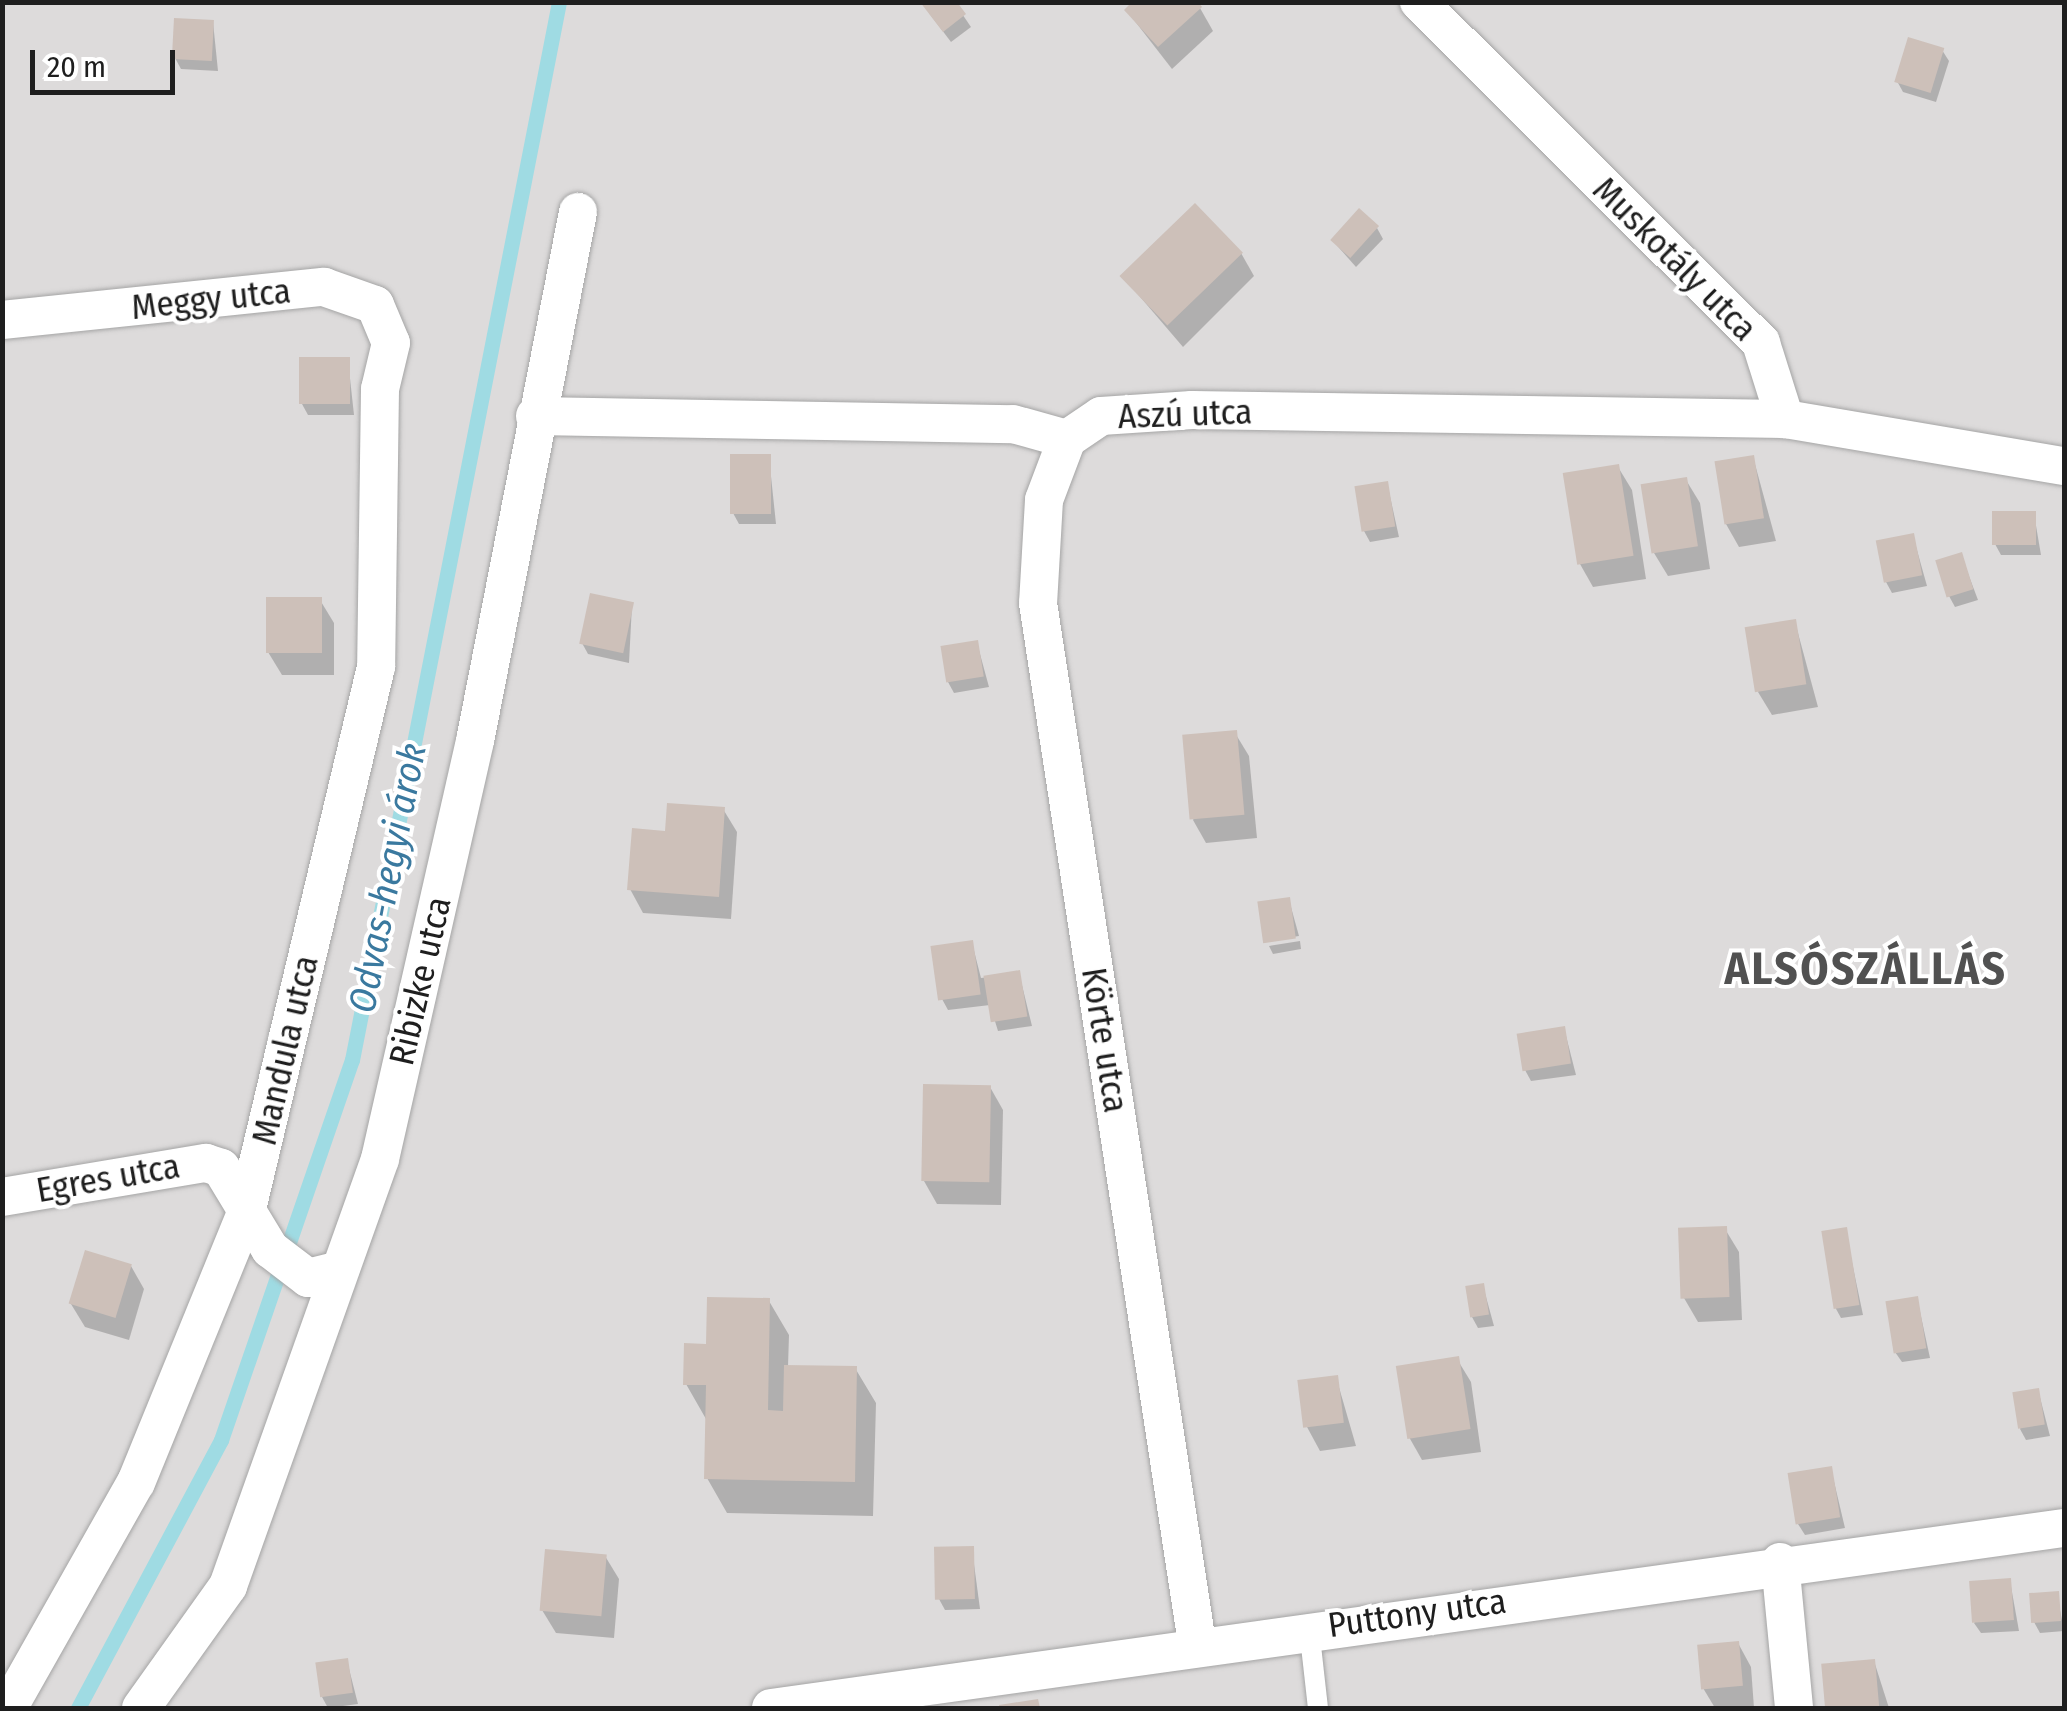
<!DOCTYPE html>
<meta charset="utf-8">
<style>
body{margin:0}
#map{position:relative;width:2067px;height:1711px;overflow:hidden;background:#f0ebe4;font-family:"Fira Sans Condensed",sans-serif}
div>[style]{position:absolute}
.residential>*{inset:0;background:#dddbdb;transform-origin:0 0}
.shadow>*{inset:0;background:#0003}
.stream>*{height:15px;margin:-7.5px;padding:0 7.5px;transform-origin:7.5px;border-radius:7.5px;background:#9fdbe3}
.building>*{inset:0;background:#cdc0b9;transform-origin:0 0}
.roads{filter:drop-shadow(0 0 2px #a5a5a5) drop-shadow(0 0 2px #a5a5a5)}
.service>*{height:20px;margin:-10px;padding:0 10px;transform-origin:10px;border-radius:10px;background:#fff}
.minor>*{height:38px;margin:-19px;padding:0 19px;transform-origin:19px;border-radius:19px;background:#fff}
span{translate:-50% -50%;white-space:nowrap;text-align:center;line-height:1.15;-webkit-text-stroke:8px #fff;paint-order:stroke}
.street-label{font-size:35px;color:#1e1e1e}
.water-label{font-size:38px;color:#3a799f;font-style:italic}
.district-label{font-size:45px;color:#515151;font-weight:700;letter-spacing:2.5px}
.frame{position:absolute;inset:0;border:5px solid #1e1e1e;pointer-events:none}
.scale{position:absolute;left:30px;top:50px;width:145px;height:45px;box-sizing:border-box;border:5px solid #1e1e1e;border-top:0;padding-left:12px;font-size:30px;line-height:35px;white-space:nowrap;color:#1e1e1e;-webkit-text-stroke:8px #fff;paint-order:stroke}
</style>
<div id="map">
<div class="residential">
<div style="left:3px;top:3px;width:2061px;height:1705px"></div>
</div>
<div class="shadow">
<div style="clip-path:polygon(954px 2px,971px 27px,951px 42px,929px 13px)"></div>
<div style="clip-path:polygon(1200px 8px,1213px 31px,1172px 69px,1127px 11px)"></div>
<div style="clip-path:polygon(213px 22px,218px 71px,181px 69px,175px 58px)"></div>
<div style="clip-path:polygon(1942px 50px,1949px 61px,1936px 102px,1903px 92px,1897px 81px)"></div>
<div style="clip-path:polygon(1377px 228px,1383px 239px,1356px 267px,1333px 241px)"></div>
<div style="clip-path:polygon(1241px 253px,1254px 276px,1183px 347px,1124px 278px)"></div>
<div style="clip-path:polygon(348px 360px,354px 415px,308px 415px,302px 404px)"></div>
<div style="clip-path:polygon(769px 457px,776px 524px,739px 524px,733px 513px)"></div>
<div style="clip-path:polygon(1753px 457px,1776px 541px,1739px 547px,1726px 524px)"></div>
<div style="clip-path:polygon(1618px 467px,1632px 490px,1646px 579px,1593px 587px,1580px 564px)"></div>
<div style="clip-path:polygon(1686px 480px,1700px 503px,1710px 569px,1668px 576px,1654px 553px)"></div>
<div style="clip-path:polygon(1387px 483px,1399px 537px,1370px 542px,1364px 531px)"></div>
<div style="clip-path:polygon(2034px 514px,2041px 555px,2001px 555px,1995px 544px)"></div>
<div style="clip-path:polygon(1913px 536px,1927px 586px,1892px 593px,1886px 582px)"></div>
<div style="clip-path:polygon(1961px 555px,1978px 600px,1955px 607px,1949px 596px)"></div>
<div style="clip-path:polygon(320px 600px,334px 623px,334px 675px,282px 675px,268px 652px)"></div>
<div style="clip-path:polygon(632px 605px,629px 663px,588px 654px,582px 643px)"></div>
<div style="clip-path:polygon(1795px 622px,1818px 707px,1772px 715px,1758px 692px)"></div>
<div style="clip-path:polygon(977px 643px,989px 687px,954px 693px,948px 682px)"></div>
<div style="clip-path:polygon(1235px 733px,1249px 756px,1257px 838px,1206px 843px,1193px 820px)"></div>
<div style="clip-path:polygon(723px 809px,737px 832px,731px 919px,643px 913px,630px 889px,668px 834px)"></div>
<div style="clip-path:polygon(1289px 900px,1299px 936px,1267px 941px)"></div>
<div style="clip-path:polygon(1300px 941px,1301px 949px,1273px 954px,1269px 946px)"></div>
<div style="clip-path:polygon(972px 943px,981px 978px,1019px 973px,1032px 1026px,998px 1031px,990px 1005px,948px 1010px,942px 999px)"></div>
<div style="clip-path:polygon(1564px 1028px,1576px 1075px,1531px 1081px,1525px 1070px)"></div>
<div style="clip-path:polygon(990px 1087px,1003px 1110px,1001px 1205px,937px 1204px,924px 1181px)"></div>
<div style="clip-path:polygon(1725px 1229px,1739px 1252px,1742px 1320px,1698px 1322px,1684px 1298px)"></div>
<div style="clip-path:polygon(1845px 1229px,1863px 1315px,1841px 1318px,1835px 1307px)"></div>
<div style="clip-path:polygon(131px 1266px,144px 1289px,129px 1340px,85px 1327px,71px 1304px)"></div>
<div style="clip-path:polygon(1483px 1286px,1494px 1326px,1478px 1328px,1472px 1317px)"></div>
<div style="clip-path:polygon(1917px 1298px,1930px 1358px,1902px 1362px,1895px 1352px)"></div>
<div style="clip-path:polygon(769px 1301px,789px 1335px,788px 1367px,855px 1368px,876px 1403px,873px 1516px,727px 1513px,707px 1478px,706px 1419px,686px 1384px,709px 1346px)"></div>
<div style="clip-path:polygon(1457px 1359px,1471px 1382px,1481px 1452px,1422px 1460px,1409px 1437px)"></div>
<div style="clip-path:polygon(1336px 1377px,1356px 1446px,1320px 1451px,1307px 1427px)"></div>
<div style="clip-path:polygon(2038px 1390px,2050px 1436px,2026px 1440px,2020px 1429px)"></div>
<div style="clip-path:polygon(1831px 1469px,1845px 1528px,1805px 1535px,1798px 1524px)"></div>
<div style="clip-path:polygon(972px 1549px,980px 1609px,945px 1610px,939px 1599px)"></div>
<div style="clip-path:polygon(605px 1556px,619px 1579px,614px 1638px,556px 1633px,542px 1610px)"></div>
<div style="clip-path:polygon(2010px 1581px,2019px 1631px,1981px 1633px,1974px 1623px)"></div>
<div style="clip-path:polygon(2057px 1594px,2064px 1631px,2040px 1633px,2034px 1622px)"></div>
<div style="clip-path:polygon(1738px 1643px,1751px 1667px,1754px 1708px,1715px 1708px,1703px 1688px)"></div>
<div style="clip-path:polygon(347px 1661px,358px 1704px,328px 1708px,322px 1697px)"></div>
<div style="clip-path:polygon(1874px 1661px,1889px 1708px,1827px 1708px,1823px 1665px)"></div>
</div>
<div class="stream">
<div style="left:78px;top:1708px;width:304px;rotate:-61.9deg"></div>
<div style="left:221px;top:1440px;width:402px;rotate:-71deg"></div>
<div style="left:352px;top:1060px;width:1078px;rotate:-78.93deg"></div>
</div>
<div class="building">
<div style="clip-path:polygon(920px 2px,957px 2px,966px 14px,943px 32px)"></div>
<div style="clip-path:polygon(1132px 2px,1198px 2px,1202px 7px,1158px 47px,1124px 10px)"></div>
<div style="left:174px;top:18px;width:40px;height:41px;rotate:3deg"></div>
<div style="left:1908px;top:37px;width:38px;height:47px;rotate:17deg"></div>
<div style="left:1195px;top:203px;width:69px;height:105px;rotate:46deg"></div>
<div style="left:1359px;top:208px;width:27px;height:43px;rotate:42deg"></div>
<div style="left:299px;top:357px;width:51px;height:47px"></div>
<div style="left:730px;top:454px;width:41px;height:60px"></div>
<div style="left:1754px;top:455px;width:64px;height:40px;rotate:81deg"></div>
<div style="left:1619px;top:464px;width:93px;height:57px;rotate:81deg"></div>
<div style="left:1687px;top:477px;width:70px;height:47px;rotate:81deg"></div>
<div style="left:1388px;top:481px;width:46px;height:34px;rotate:81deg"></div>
<div style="left:2036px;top:511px;width:34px;height:44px;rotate:90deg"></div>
<div style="left:1914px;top:533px;width:43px;height:39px;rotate:79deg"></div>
<div style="left:1962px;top:552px;width:39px;height:28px;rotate:73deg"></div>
<div style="left:590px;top:593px;width:45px;height:52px;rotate:12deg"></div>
<div style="left:322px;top:597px;width:56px;height:56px;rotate:90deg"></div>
<div style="left:1796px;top:619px;width:66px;height:52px;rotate:81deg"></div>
<div style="left:978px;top:640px;width:37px;height:38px;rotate:81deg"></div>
<div style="left:1237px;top:730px;width:85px;height:55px;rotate:85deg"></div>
<div style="clip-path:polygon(667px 803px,725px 807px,719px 897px,627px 890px,632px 828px,665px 831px)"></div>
<div style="left:1290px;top:897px;width:42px;height:33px;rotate:82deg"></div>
<div style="left:973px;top:940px;width:55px;height:43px;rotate:82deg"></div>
<div style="left:1020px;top:970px;width:47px;height:37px;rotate:81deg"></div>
<div style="left:1565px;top:1026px;width:38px;height:49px;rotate:81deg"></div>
<div style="left:923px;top:1084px;width:68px;height:97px;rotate:1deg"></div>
<div style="left:1727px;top:1226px;width:71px;height:49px;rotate:88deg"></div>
<div style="left:1847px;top:1227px;width:79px;height:26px;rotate:81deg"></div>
<div style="left:85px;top:1250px;width:49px;height:56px;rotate:17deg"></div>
<div style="left:1484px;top:1283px;width:32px;height:19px;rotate:81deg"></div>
<div style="left:1918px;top:1296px;width:53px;height:33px;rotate:81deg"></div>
<div style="clip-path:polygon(707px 1297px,770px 1298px,768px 1410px,783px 1411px,784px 1365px,857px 1366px,855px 1482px,704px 1479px,706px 1385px,683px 1385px,684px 1343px,706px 1344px)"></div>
<div style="left:1459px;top:1356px;width:74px;height:64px;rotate:81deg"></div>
<div style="left:1338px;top:1375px;width:48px;height:41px;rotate:83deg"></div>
<div style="left:2039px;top:1388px;width:37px;height:27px;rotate:81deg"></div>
<div style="left:1832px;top:1466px;width:52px;height:45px;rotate:81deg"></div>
<div style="left:974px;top:1546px;width:53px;height:40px;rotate:89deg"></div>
<div style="left:545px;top:1549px;width:62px;height:62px;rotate:5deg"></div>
<div style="left:2011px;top:1578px;width:42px;height:42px;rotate:86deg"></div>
<div style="left:2059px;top:1591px;width:30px;height:30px;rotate:86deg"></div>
<div style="left:1739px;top:1641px;width:45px;height:42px;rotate:85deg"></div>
<div style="left:348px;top:1658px;width:35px;height:33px;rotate:82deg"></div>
<div style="left:1875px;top:1659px;width:49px;height:54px;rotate:85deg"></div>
<div style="clip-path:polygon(1038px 1699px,1040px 1708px,1000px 1708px,999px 1705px)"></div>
</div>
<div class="roads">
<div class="service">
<div style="left:1309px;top:1628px;width:81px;rotate:83.6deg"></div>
</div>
<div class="minor">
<div style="left:1419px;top:2px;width:483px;rotate:44.9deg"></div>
<div style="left:1761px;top:343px;width:80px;rotate:72.5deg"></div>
<div style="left:2px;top:320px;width:324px;rotate:-5.9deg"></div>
<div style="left:324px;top:287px;width:54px;rotate:19.4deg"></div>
<div style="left:375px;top:305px;width:41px;rotate:67.2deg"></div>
<div style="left:391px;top:343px;width:47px;rotate:103.4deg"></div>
<div style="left:380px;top:389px;width:278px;rotate:90.8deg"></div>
<div style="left:376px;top:667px;width:561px;rotate:103.39deg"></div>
<div style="left:246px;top:1213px;width:291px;rotate:112.2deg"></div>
<div style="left:136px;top:1482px;width:260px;rotate:119.5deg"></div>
<div style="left:535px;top:416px;width:478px;rotate:1deg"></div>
<div style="left:1013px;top:424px;width:56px;rotate:15.5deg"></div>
<div style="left:1067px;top:439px;width:65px;rotate:110.7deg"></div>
<div style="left:1044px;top:500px;width:103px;rotate:93.3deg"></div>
<div style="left:1038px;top:603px;width:1052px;rotate:81.31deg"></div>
<div style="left:1067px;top:439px;width:41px;rotate:-34.1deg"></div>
<div style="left:1101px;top:416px;width:91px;rotate:-3.8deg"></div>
<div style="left:1192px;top:410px;width:593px;rotate:0.87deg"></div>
<div style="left:1785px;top:419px;width:283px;rotate:9.6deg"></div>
<div style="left:2px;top:1197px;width:207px;rotate:-9.5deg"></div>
<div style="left:206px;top:1163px;width:16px;rotate:18deg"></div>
<div style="left:221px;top:1168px;width:95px;rotate:58.8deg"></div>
<div style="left:270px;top:1249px;width:48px;rotate:37.3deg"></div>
<div style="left:308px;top:1278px;width:30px;rotate:-14deg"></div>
<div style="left:1780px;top:1562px;width:147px;rotate:84.5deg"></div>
<div style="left:141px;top:1708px;width:150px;rotate:-54.5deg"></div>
<div style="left:228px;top:1586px;width:453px;rotate:-70.4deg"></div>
<div style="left:380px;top:1159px;width:429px;rotate:-77.2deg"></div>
<div style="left:475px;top:741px;width:539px;rotate:-78.98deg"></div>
<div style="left:771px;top:1708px;width:1305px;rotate:-7.93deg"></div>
</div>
</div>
<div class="street-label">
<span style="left:1675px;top:259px;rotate:45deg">Muskotály utca</span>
<span style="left:211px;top:299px;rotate:-6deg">Meggy utca</span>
<span style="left:1185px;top:414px;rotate:-2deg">Aszú utca</span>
<span style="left:420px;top:981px;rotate:-77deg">Ribizke utca</span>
<span style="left:1105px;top:1040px;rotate:81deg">Körte utca</span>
<span style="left:285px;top:1050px;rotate:-77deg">Mandula utca</span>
<span style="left:108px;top:1178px;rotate:-10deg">Egres utca</span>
<span style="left:1417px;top:1613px;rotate:-8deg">Puttony utca</span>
</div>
<div class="water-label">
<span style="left:388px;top:878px;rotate:-79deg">Odvas-hegyi árok</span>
</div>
<div class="district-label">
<span style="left:1866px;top:970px">ALSÓSZÁLLÁS</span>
</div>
<div class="frame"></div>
<div class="scale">20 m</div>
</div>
